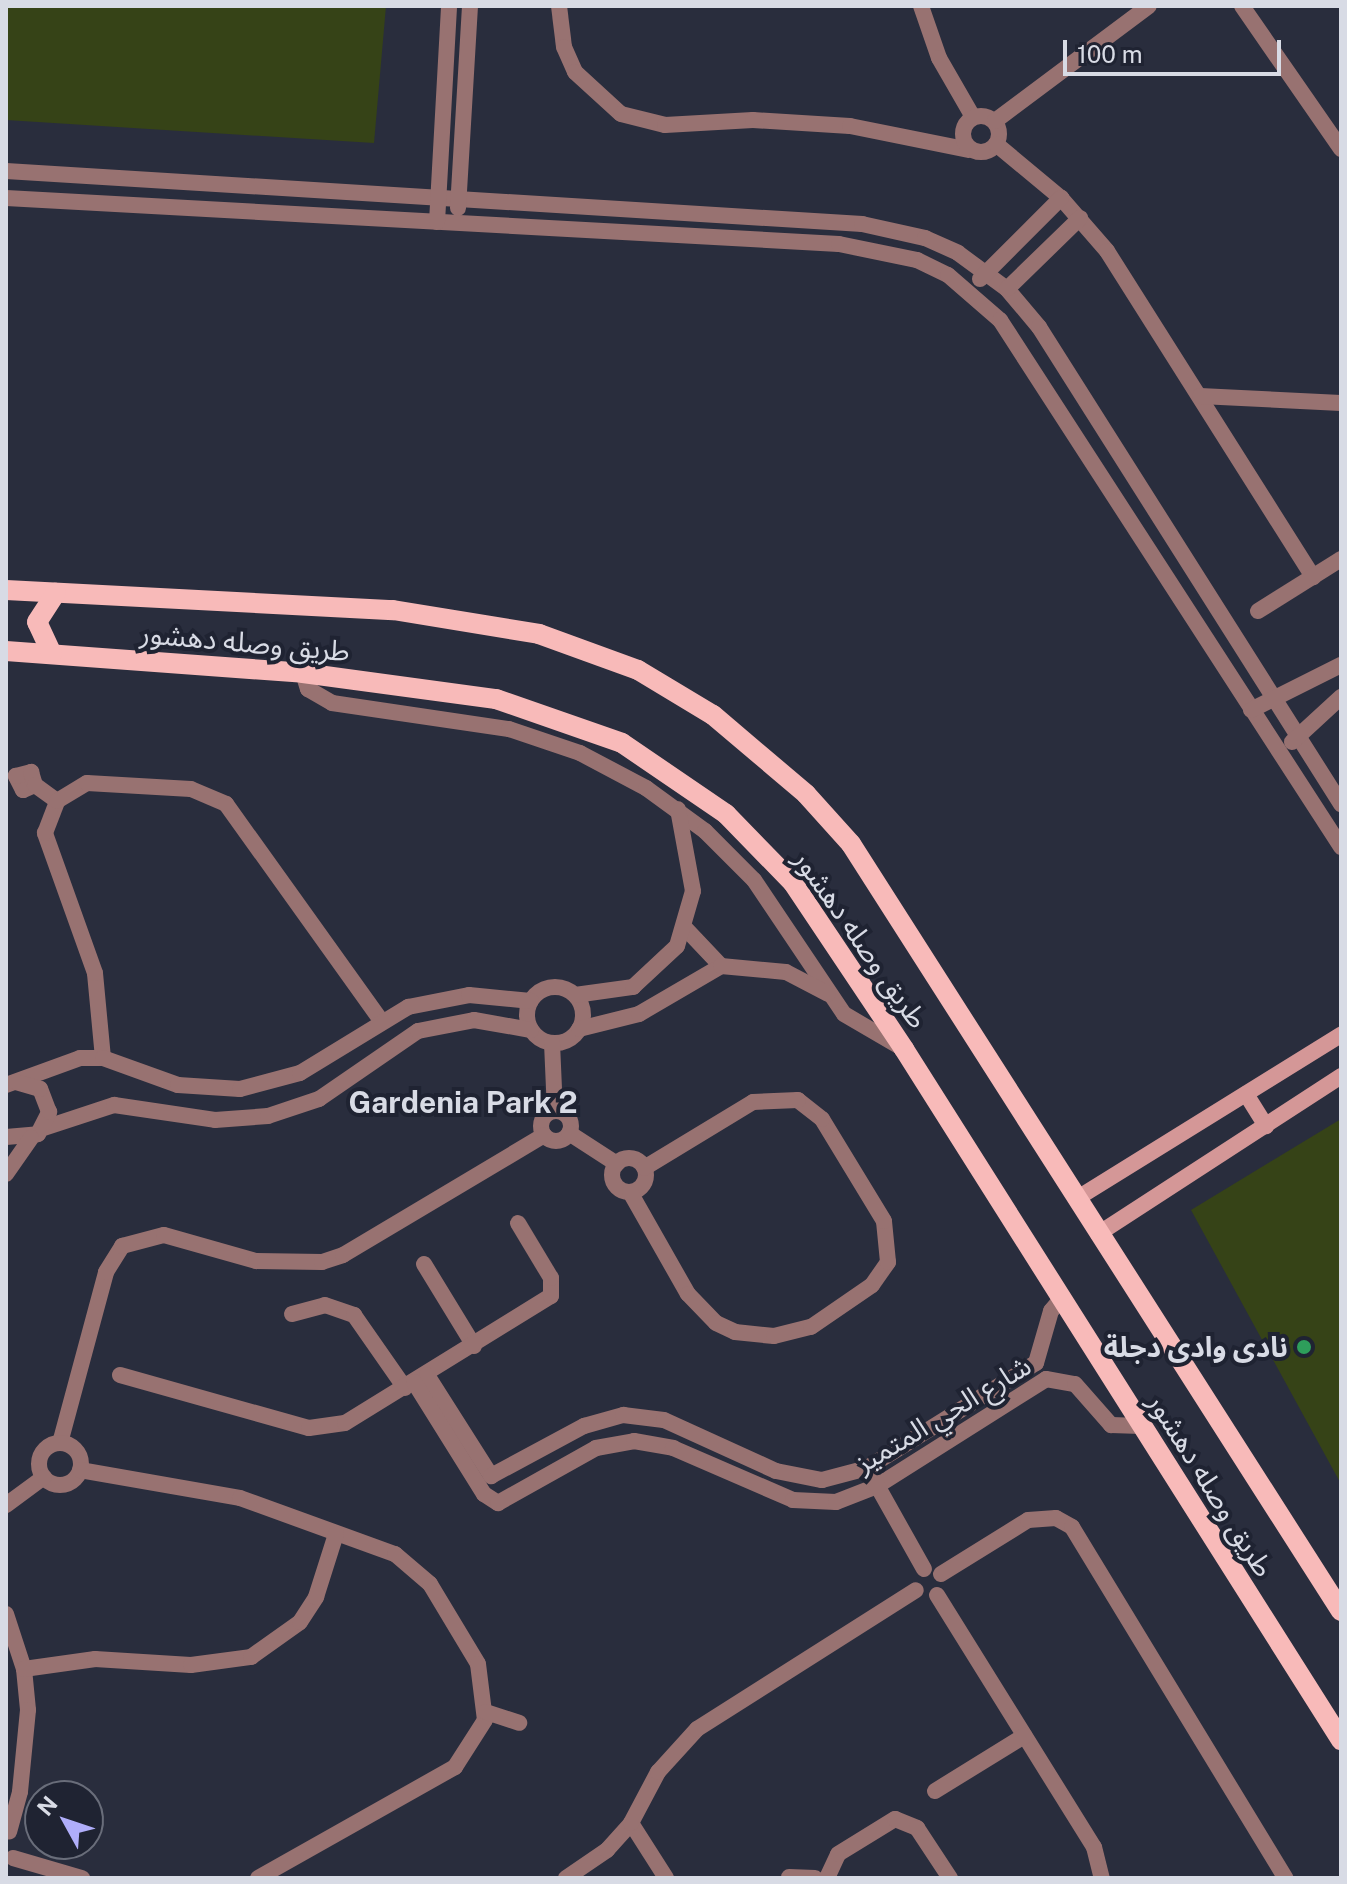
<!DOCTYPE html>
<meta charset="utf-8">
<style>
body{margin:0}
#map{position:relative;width:1347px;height:1884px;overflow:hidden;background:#292d3d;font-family:"Public Sans","Noto Sans Arabic",sans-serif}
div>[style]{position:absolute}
.green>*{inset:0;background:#364317}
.street>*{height:16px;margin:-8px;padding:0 8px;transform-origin:8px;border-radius:8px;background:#987271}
.street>.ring{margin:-8px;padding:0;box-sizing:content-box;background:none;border:16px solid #987271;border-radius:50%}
.secondary>*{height:16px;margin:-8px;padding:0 8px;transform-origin:8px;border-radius:8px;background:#d49797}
.primary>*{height:20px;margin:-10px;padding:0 10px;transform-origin:10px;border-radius:10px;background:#f8bab9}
.dots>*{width:22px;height:22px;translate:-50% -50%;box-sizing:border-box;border:4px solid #1f2332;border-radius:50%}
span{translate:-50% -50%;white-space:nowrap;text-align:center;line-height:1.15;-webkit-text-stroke:8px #1f2332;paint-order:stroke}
.street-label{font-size:28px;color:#d8dbe5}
.poi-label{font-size:28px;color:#d8dbe5;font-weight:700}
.right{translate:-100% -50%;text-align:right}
.neighbourhood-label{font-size:30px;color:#d8dbe5;font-weight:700}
.frame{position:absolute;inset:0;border:8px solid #d8dbe5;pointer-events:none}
.north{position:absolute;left:24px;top:1780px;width:80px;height:80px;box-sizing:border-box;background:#1f2332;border:2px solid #696d7a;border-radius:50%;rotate:310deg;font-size:22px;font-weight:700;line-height:32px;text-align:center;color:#d8dbe5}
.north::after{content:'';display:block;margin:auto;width:28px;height:36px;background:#b0aefa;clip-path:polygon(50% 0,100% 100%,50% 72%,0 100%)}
.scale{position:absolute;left:1063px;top:40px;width:218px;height:36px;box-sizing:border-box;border:4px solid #d8dbe5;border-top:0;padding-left:10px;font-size:24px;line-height:28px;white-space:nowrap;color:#d8dbe5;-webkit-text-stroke:6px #1f2332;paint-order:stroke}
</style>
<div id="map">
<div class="green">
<div style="clip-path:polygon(6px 6px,386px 6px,374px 143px,6px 120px)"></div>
<div style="clip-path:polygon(1341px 1119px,1341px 1484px,1191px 1210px)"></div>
</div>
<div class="street">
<div style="left:559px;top:6px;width:41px;rotate:83deg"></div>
<div style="left:564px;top:47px;width:27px;rotate:66deg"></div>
<div style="left:575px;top:72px;width:62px;rotate:42.4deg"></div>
<div style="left:621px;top:114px;width:45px;rotate:14deg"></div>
<div style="left:665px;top:125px;width:88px;rotate:-3.3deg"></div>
<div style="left:753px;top:120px;width:97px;rotate:3.5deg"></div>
<div style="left:850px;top:126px;width:121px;rotate:11.4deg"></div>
<div style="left:921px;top:6px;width:55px;rotate:70.9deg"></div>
<div style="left:939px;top:58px;width:68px;rotate:60deg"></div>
<div style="left:1242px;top:6px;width:174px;rotate:55.3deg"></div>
<div class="ring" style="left:963px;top:116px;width:20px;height:20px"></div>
<div style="left:995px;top:121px;width:192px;rotate:-36.8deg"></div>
<div style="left:996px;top:144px;width:85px;rotate:39.7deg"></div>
<div style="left:1061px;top:198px;width:70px;rotate:49deg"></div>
<div style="left:1107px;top:251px;width:386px;rotate:57.7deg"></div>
<div style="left:6px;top:171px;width:858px;rotate:3.54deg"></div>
<div style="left:862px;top:224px;width:65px;rotate:12.5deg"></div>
<div style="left:925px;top:238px;width:36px;rotate:24deg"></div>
<div style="left:958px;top:253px;width:61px;rotate:36.3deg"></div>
<div style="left:1007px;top:289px;width:50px;rotate:49.9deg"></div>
<div style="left:1039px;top:327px;width:565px;rotate:57.66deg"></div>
<div style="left:6px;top:198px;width:834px;rotate:3.16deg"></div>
<div style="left:839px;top:244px;width:80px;rotate:11.6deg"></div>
<div style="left:917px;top:260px;width:34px;rotate:26deg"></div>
<div style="left:948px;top:275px;width:69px;rotate:40.9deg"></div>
<div style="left:1000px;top:320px;width:628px;rotate:57.09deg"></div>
<div style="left:458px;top:208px;width:202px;rotate:-86.6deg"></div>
<div style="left:437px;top:222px;width:216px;rotate:-86.8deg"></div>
<div style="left:980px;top:279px;width:115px;rotate:-45deg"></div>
<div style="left:1007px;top:289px;width:102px;rotate:-44.2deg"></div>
<div style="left:1200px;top:396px;width:141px;rotate:2.8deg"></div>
<div style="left:1258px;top:611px;width:98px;rotate:-32.1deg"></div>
<div style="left:303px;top:673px;width:17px;rotate:73deg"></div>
<div style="left:308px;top:689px;width:28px;rotate:30deg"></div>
<div style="left:332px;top:703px;width:179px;rotate:8.4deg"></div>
<div style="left:509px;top:729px;width:75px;rotate:18.7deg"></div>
<div style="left:580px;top:753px;width:75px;rotate:27.9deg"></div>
<div style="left:646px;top:788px;width:73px;rotate:36.1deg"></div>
<div style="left:705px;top:831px;width:69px;rotate:45deg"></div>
<div style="left:754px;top:880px;width:161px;rotate:56.1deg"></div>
<div style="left:844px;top:1014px;width:69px;rotate:30.3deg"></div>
<div style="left:1251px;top:710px;width:101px;rotate:-26.6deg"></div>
<div style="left:1292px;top:742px;width:67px;rotate:-42.6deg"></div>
<div style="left:35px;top:785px;width:13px;rotate:157deg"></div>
<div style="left:23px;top:790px;width:16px;rotate:-117deg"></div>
<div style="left:16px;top:776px;width:16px;rotate:-15deg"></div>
<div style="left:31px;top:772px;width:14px;rotate:73deg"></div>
<div style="left:35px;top:785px;width:27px;rotate:36deg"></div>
<div style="left:686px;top:929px;width:51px;rotate:46.6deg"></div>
<div class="ring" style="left:527px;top:987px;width:40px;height:40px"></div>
<div style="left:575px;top:995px;width:59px;rotate:-7.9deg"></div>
<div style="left:633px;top:987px;width:60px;rotate:-43deg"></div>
<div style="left:677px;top:946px;width:57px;rotate:-73.8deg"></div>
<div style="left:693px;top:891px;width:83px;rotate:-100.4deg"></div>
<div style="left:579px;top:1029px;width:62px;rotate:-14deg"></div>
<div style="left:639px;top:1014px;width:95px;rotate:-30.3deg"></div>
<div style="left:721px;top:966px;width:65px;rotate:5.3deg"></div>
<div style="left:786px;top:972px;width:47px;rotate:27.6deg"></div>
<div style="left:552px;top:1043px;width:68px;rotate:87.5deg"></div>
<div style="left:103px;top:1058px;width:85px;rotate:-95.4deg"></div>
<div style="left:95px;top:973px;width:149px;rotate:-109.7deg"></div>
<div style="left:45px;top:833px;width:34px;rotate:-69deg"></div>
<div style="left:57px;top:801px;width:35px;rotate:-31deg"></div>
<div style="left:87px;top:783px;width:104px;rotate:3.3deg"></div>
<div style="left:191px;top:789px;width:38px;rotate:23deg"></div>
<div style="left:226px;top:804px;width:264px;rotate:54.4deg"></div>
<div style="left:6px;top:1085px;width:79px;rotate:-20deg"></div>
<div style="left:80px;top:1058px;width:23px"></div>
<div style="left:103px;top:1058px;width:80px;rotate:19.8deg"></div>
<div style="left:178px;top:1085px;width:62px;rotate:3.7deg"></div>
<div style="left:240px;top:1089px;width:62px;rotate:-14.9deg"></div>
<div style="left:300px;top:1073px;width:127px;rotate:-31.4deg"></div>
<div style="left:408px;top:1007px;width:62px;rotate:-11.1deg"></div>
<div style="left:469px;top:995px;width:62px;rotate:5.5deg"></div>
<div class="ring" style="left:541px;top:1111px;width:14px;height:14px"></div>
<div style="left:44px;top:1128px;width:74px;rotate:-18.2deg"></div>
<div style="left:114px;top:1105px;width:102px;rotate:8.4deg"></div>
<div style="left:215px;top:1120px;width:53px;rotate:-4.3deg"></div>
<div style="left:268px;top:1116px;width:54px;rotate:-18.4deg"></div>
<div style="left:319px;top:1099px;width:120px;rotate:-34.5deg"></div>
<div style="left:418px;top:1031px;width:57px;rotate:-11.1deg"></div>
<div style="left:474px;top:1020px;width:58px;rotate:10deg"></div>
<div style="left:569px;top:1133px;width:57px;rotate:32.9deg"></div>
<div style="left:6px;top:1137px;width:32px;rotate:-5deg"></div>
<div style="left:38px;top:1134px;width:25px;rotate:-63deg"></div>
<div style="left:49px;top:1112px;width:25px;rotate:-111deg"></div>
<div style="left:40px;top:1089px;width:25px;rotate:-164deg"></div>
<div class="ring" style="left:612px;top:1158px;width:18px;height:18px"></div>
<div style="left:6px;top:1174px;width:44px;rotate:-55.2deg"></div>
<div style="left:630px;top:1192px;width:117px;rotate:60.4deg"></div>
<div style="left:688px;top:1294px;width:40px;rotate:46deg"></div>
<div style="left:716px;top:1323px;width:21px;rotate:25deg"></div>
<div style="left:735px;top:1332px;width:39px;rotate:6deg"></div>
<div style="left:774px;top:1336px;width:38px;rotate:-14deg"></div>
<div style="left:811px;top:1327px;width:74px;rotate:-34.5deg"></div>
<div style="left:872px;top:1285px;width:28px;rotate:-55deg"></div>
<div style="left:888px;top:1262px;width:41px;rotate:-95.6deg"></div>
<div style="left:884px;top:1221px;width:119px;rotate:-121.3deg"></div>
<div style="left:822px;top:1119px;width:31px;rotate:-142deg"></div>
<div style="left:798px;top:1100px;width:45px;rotate:177.5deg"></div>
<div style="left:753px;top:1102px;width:127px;rotate:148.8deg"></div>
<div style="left:424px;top:1264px;width:96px;rotate:58.6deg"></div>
<div style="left:292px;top:1314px;width:34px;rotate:-15deg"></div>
<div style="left:325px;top:1305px;width:31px;rotate:19deg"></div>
<div style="left:354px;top:1315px;width:89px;rotate:55.1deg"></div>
<div style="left:120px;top:1375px;width:196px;rotate:15.7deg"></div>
<div style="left:309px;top:1428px;width:36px;rotate:-8deg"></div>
<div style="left:345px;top:1423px;width:242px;rotate:-31.7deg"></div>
<div style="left:551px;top:1296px;width:18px;rotate:-90deg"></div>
<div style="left:551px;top:1278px;width:64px;rotate:-121deg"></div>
<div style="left:427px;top:1375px;width:120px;rotate:57.6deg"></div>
<div style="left:491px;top:1476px;width:106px;rotate:-28.3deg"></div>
<div style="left:584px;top:1426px;width:41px;rotate:-15.8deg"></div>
<div style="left:623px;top:1415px;width:41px;rotate:7deg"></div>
<div style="left:664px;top:1420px;width:123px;rotate:24.5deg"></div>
<div style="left:776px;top:1471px;width:47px;rotate:11.1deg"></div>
<div style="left:822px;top:1480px;width:47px;rotate:-14.9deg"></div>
<div style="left:867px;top:1468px;width:199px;rotate:-31.9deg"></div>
<div style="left:1036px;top:1363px;width:54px;rotate:-73.9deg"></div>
<div style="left:1051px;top:1311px;width:16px;rotate:-50deg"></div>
<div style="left:414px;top:1382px;width:132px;rotate:58deg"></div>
<div style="left:484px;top:1494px;width:17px;rotate:33deg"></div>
<div style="left:498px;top:1503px;width:112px;rotate:-29.3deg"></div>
<div style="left:596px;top:1448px;width:39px;rotate:-10deg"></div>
<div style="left:634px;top:1441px;width:40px;rotate:10deg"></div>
<div style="left:673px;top:1448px;width:131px;rotate:23.4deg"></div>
<div style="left:793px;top:1500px;width:43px;rotate:2.7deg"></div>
<div style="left:836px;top:1502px;width:44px;rotate:-21.3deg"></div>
<div style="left:877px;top:1486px;width:200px;rotate:-32.3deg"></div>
<div style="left:1046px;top:1379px;width:29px;rotate:10deg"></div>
<div style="left:1075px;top:1384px;width:55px;rotate:48.7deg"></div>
<div style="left:1111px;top:1425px;width:30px;rotate:2deg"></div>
<div style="left:60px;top:1443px;width:177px;rotate:-74.9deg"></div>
<div style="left:106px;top:1272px;width:31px;rotate:-58deg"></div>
<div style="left:122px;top:1246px;width:43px;rotate:-14.7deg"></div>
<div style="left:164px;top:1235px;width:96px;rotate:15.8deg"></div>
<div style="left:256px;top:1261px;width:66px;rotate:0.9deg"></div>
<div style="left:322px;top:1262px;width:22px;rotate:-18deg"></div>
<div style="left:343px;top:1255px;width:234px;rotate:-30.8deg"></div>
<div class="ring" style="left:39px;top:1443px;width:26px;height:26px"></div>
<div style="left:80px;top:1470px;width:162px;rotate:9.9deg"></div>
<div style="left:240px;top:1498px;width:165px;rotate:19.9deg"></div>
<div style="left:395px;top:1554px;width:46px;rotate:40.6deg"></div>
<div style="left:430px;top:1584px;width:93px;rotate:59deg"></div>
<div style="left:478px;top:1664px;width:56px;rotate:82.9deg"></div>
<div style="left:485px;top:1720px;width:56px;rotate:122.6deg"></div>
<div style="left:455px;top:1767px;width:226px;rotate:150.6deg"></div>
<div style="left:874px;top:1480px;width:102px;rotate:60.7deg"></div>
<div style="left:6px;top:1505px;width:47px;rotate:-36.4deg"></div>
<div style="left:941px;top:1574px;width:102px;rotate:-31.8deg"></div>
<div style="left:1028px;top:1520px;width:28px;rotate:-4deg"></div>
<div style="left:1056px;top:1518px;width:18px;rotate:29deg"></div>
<div style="left:1072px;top:1527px;width:411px;rotate:58.7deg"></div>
<div style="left:937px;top:1595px;width:297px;rotate:58.1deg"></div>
<div style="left:1094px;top:1847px;width:32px;rotate:76deg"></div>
<div style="left:6px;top:1614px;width:58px;rotate:71.9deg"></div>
<div style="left:24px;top:1669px;width:41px;rotate:84.4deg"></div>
<div style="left:28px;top:1710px;width:82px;rotate:95.6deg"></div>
<div style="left:20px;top:1792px;width:41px;rotate:105.4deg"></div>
<div style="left:24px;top:1669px;width:72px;rotate:-8deg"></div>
<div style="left:95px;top:1659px;width:96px;rotate:3.6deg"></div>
<div style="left:191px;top:1665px;width:61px;rotate:-7.6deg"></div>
<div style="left:251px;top:1657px;width:60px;rotate:-35.5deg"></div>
<div style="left:300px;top:1622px;width:30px;rotate:-57deg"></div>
<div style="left:316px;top:1597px;width:66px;rotate:-72.4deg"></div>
<div style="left:486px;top:1712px;width:35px;rotate:18deg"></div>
<div style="left:935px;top:1791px;width:105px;rotate:-31.7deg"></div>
<div style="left:631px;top:1823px;width:65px;rotate:57.5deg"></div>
<div style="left:13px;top:1858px;width:72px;rotate:16.2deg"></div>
<div style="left:789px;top:1877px;width:26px;rotate:2deg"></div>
<div style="left:566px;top:1878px;width:50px;rotate:-34.3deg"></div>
<div style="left:607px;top:1850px;width:36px;rotate:-48deg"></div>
<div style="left:631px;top:1823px;width:58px;rotate:-62.1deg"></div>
<div style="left:658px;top:1772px;width:58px;rotate:-47.8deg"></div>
<div style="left:697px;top:1729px;width:259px;rotate:-32.4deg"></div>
<div style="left:827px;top:1878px;width:26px;rotate:-65deg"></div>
<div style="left:838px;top:1854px;width:67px;rotate:-31.6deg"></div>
<div style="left:895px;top:1819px;width:24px;rotate:22deg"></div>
<div style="left:917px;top:1828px;width:60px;rotate:56.6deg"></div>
</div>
<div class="secondary">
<div style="left:1246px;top:1094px;width:38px;rotate:58deg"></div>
<div style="left:1076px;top:1199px;width:312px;rotate:-31.8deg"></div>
<div style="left:1098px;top:1234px;width:290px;rotate:-33deg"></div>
</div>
<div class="primary">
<div style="left:6px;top:590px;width:388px;rotate:3deg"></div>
<div style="left:393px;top:610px;width:148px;rotate:9.3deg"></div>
<div style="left:539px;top:634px;width:105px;rotate:20deg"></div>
<div style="left:638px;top:670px;width:87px;rotate:31deg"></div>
<div style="left:713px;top:715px;width:122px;rotate:40.3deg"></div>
<div style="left:806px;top:794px;width:67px;rotate:48deg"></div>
<div style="left:851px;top:844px;width:910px;rotate:57.43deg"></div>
<div style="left:6px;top:651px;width:298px;rotate:4.2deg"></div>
<div style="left:303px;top:673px;width:195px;rotate:7.7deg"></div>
<div style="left:496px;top:699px;width:133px;rotate:19.2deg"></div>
<div style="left:622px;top:743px;width:126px;rotate:34.3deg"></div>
<div style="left:726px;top:814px;width:96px;rotate:45.8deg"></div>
<div style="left:793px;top:883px;width:200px;rotate:56.2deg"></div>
<div style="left:904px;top:1049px;width:818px;rotate:57.69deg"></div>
<div style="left:52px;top:654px;width:35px;rotate:-115deg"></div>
<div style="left:37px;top:622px;width:35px;rotate:-57deg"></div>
</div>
<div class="dots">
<div style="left:1304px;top:1347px;background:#2e9e5b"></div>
</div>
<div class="street-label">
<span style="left:245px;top:642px;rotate:5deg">طريق وصله دهشور</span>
<span style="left:861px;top:939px;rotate:55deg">طريق وصله دهشور</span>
<span style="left:943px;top:1414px;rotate:-31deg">شارع الحي المتميز</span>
<span style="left:1211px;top:1485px;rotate:58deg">طريق وصله دهشور</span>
</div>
<div class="poi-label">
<span class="right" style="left:1288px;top:1347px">نادى وادى دجلة</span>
</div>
<div class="neighbourhood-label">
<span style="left:463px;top:1102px">Gardenia Park 2</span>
</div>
<div class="frame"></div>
<div class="north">N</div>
<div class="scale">100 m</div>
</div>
